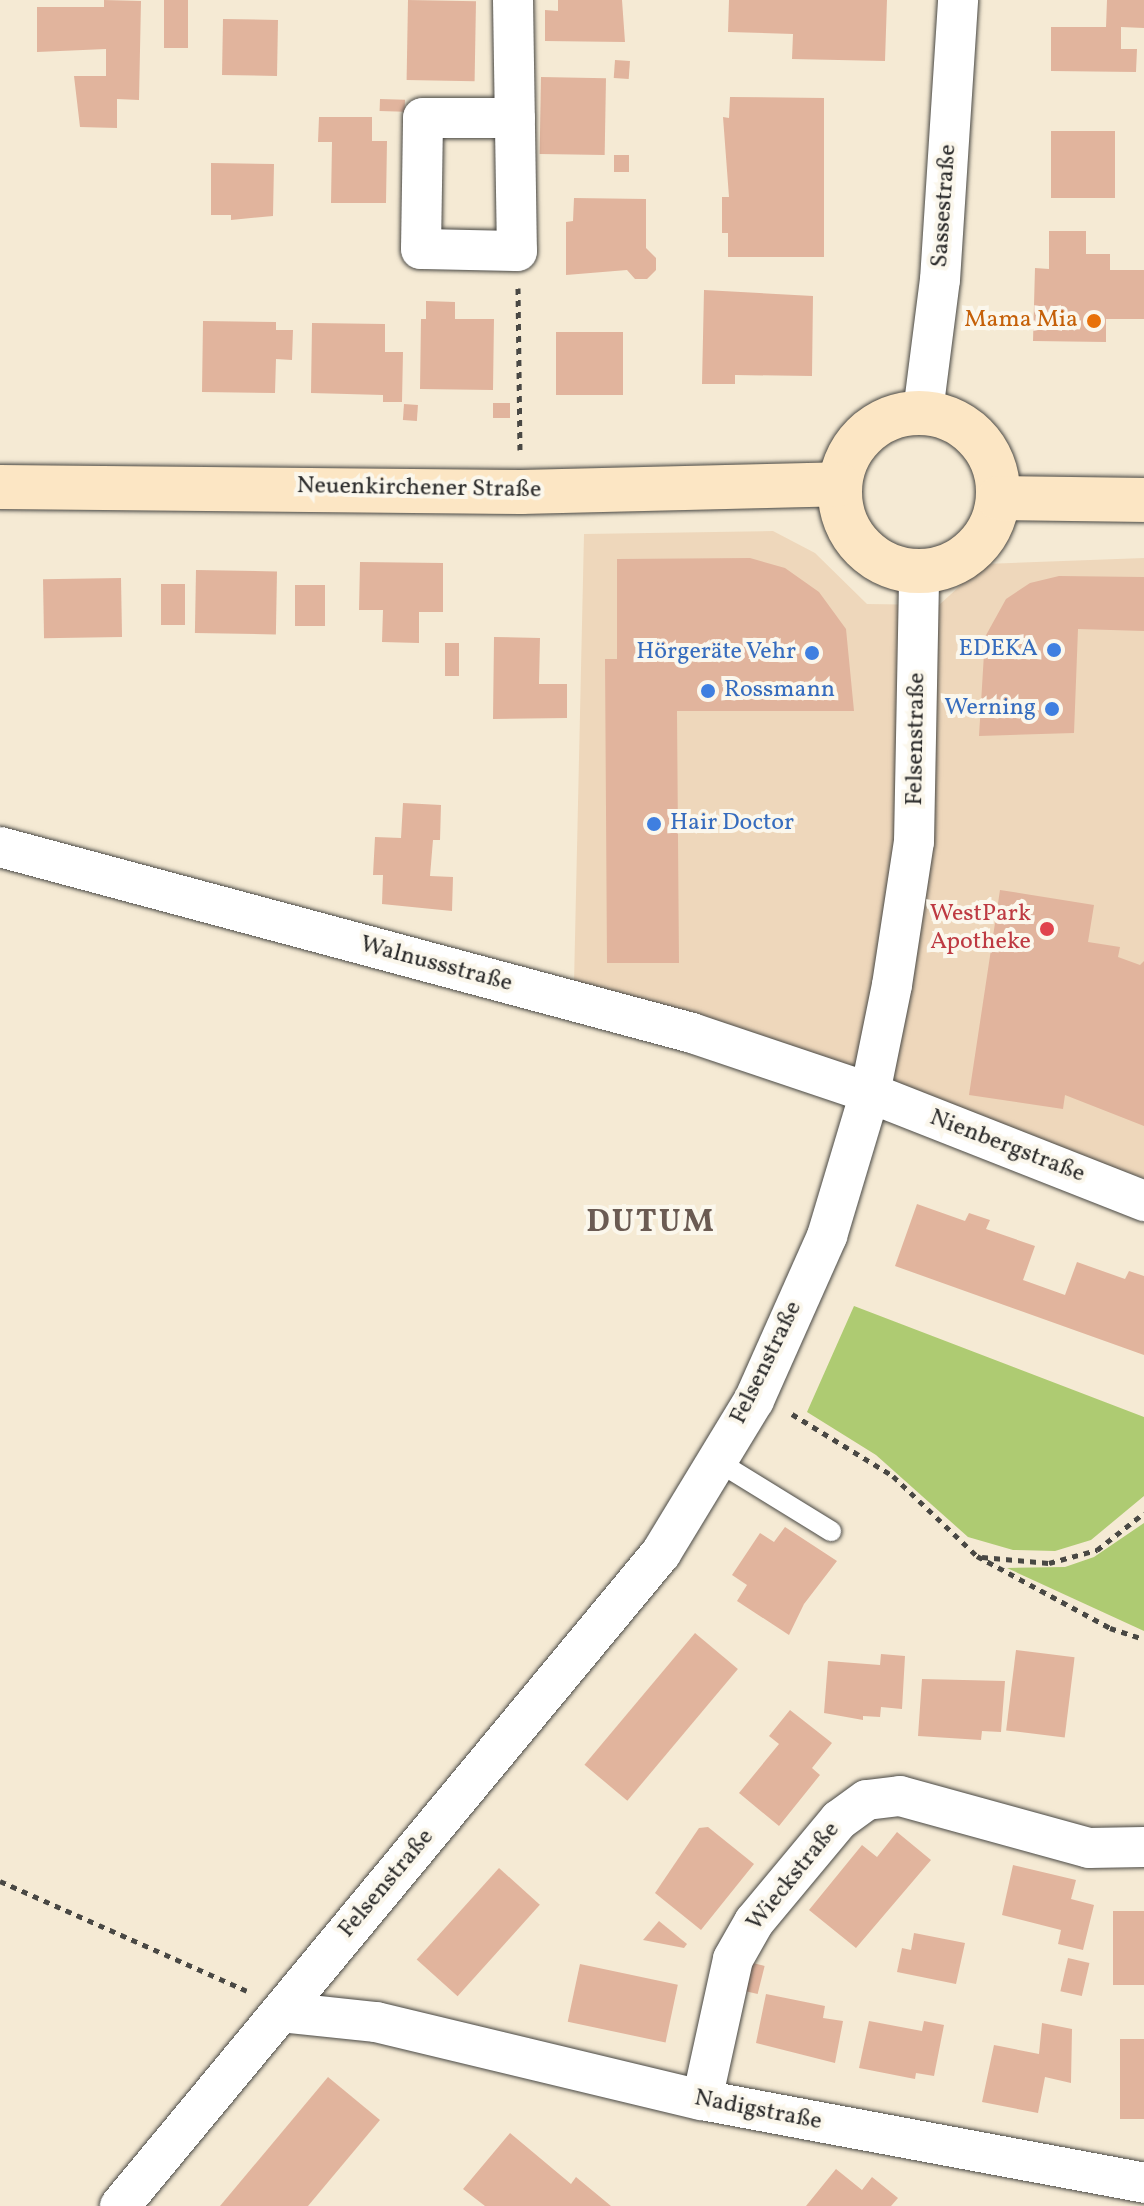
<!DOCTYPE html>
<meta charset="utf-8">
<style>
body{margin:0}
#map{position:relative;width:1144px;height:2206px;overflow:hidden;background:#f5ead4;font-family:Vollkorn,serif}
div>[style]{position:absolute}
.built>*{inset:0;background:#eed7bb}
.green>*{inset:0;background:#aecb72}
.building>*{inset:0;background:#e1b49d;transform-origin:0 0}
.path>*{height:5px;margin-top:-2.5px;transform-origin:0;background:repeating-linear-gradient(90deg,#494844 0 6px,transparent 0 12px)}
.roads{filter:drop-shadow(0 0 2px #494844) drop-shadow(0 0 2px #494844)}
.lane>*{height:20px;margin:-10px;padding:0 10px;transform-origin:10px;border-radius:10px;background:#fff}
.street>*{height:40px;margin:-20px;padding:0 20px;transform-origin:20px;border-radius:20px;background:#fff}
.secondary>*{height:44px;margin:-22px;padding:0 22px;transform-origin:22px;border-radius:22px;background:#fce6c4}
.secondary>.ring{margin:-22px;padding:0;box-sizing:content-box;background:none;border:44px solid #fce6c4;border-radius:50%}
.dots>*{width:22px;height:22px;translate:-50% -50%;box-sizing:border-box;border:4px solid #fbf7ec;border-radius:50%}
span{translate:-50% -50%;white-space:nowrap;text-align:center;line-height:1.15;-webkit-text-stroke:8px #fbf7ec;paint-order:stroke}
.street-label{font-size:24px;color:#2b2b2b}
.food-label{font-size:24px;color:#c56008}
.right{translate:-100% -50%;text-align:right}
.shop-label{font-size:24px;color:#366cbe}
.left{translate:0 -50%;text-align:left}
.health-label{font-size:24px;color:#be3a42}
.district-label{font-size:32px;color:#6b5b53;font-weight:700;letter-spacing:2px}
</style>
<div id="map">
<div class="built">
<div style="clip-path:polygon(773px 531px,815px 553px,867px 604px,939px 605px,984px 564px,1144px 558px,1144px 1178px,574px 983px,584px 534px)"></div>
</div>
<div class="green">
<div style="clip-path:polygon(854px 1306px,1144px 1417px,1144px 1496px,1091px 1540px,1055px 1551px,1013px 1550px,968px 1537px,876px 1455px,807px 1412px)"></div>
<div style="clip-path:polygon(1144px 1523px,1144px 1631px,1007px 1568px,1065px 1567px,1094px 1557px)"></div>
</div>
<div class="building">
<div style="clip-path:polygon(104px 0,141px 1px,139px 100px,117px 99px,117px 128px,80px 127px,74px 76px,106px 76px,106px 49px,37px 52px,37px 7px,104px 7px)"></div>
<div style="left:164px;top:0;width:24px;height:48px"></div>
<div style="left:408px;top:0;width:68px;height:80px;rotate:1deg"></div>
<div style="clip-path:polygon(558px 0,622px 0,625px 42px,545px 41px,545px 10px,558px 11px)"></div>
<div style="clip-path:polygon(729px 0,887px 0,885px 61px,792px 59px,793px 34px,728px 32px)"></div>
<div style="clip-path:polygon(1107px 0,1144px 0,1144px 28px,1121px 27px,1121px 49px,1137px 49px,1136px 72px,1051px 71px,1051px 27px,1106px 27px)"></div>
<div style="left:223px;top:19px;width:55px;height:56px;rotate:1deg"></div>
<div style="left:615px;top:60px;width:15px;height:18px;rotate:4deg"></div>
<div style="left:541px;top:77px;width:65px;height:77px;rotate:1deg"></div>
<div style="clip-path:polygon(730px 97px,824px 98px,824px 257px,728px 257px,728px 233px,722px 233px,722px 197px,729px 197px,723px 117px,729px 118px)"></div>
<div style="left:380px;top:99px;width:25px;height:12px;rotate:2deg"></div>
<div style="clip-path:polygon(319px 117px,372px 117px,372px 141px,387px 141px,386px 203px,331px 203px,332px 142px,318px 142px)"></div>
<div style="left:1051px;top:131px;width:64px;height:67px"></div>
<div style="left:614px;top:155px;width:15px;height:17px"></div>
<div style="clip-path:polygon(211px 163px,274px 164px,273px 216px,231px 220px,231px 215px,211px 215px)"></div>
<div style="clip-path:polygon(574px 198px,646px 199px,646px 248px,656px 258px,656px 270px,647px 279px,635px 279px,627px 270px,566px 275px,566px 222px,573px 221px)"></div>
<div style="clip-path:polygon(1049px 231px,1086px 231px,1086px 254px,1110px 254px,1110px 270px,1144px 270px,1144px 319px,1106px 319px,1106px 342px,1033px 341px,1035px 268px,1049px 269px)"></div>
<div style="clip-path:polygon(704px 290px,813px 296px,812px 376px,735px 375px,735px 384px,702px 384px)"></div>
<div style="clip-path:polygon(426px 301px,455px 302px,455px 319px,494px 319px,493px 390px,420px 389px,421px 319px,426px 319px)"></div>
<div style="clip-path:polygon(203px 321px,276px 322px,276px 330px,293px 330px,292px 360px,276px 359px,275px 393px,202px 392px)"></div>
<div style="clip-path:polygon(312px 323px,385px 324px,385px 352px,403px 352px,402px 402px,383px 402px,383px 395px,311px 393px)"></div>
<div style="left:556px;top:332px;width:67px;height:63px"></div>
<div style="left:493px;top:403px;width:17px;height:15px"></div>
<div style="left:404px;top:404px;width:14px;height:16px;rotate:4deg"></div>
<div style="clip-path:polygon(750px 558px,785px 568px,819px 592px,846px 629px,854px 711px,677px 711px,679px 963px,607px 963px,605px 659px,617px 659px,617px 559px)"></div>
<div style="clip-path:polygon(360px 562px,443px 563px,443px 612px,419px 612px,419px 643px,382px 642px,383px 610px,359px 610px)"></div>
<div style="left:196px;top:570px;width:81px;height:63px;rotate:1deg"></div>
<div style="clip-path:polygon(1144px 577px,1144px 631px,1078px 629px,1074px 733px,979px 736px,985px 637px,1006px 599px,1030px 583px,1059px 576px)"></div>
<div style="left:121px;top:578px;width:59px;height:78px;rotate:89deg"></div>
<div style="left:161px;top:584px;width:24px;height:41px"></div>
<div style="left:295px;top:585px;width:30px;height:41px"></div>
<div style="clip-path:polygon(494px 637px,540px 638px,539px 684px,567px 684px,567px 718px,493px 719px)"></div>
<div style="left:445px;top:643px;width:14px;height:33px"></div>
<div style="clip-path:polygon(403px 803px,441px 805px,440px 840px,433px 840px,430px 876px,453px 877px,452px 911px,382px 904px,383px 875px,373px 875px,375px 837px,401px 838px)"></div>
<div style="clip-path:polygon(1000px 890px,1094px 905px,1088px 942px,1120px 947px,1118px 957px,1140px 965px,1144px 961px,1144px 1126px,1065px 1095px,1063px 1109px,969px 1095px)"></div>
<div style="clip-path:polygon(917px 1204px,965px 1221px,969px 1213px,990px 1220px,986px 1229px,1035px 1246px,1023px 1280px,1065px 1295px,1077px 1262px,1125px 1279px,1129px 1271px,1144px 1276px,1144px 1355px,895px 1266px)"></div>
<div style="clip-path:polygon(785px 1527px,837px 1561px,804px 1604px,789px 1635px,737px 1601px,747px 1585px,732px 1575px,760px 1533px,774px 1542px)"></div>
<div style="left:695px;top:1633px;width:56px;height:172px;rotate:40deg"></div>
<div style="left:1016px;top:1650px;width:59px;height:81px;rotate:7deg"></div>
<div style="clip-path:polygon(881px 1654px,905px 1656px,902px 1709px,881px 1707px,880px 1717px,863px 1716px,863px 1720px,824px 1713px,828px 1661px,880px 1665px)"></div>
<div style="clip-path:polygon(922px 1679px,1005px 1681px,1001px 1732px,982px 1731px,981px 1740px,918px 1736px)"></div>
<div style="clip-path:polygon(790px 1710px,832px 1743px,812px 1768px,820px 1775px,779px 1826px,739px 1793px,779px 1744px,769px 1736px)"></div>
<div style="clip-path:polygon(708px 1827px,754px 1864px,701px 1930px,655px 1893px,699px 1828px)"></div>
<div style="clip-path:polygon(897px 1832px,931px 1860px,856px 1948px,809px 1910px,862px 1845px,877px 1857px)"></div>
<div style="clip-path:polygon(1013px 1865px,1076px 1880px,1071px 1899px,1094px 1905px,1083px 1950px,1058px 1944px,1061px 1930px,1002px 1915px)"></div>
<div style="left:499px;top:1868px;width:55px;height:123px;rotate:42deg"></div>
<div style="left:1144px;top:1911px;width:74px;height:31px;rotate:90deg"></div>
<div style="clip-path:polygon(659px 1921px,687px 1944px,684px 1948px,643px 1940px)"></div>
<div style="clip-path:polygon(914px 1933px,965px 1943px,956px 1984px,897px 1972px,902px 1948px,911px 1950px)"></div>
<div style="left:1068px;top:1958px;width:22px;height:34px;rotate:13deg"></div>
<div style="left:753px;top:1963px;width:12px;height:29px;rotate:14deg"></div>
<div style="left:580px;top:1964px;width:100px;height:59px;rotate:12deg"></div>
<div style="clip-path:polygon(766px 1994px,825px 2006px,823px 2018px,843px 2021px,835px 2063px,756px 2043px)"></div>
<div style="clip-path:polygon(869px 2021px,922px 2031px,924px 2021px,944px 2025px,934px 2076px,916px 2073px,915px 2079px,859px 2068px)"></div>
<div style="clip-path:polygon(1042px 2023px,1072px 2029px,1071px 2083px,1045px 2077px,1038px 2113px,982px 2102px,994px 2045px,1039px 2054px)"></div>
<div style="left:1144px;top:2039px;width:80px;height:24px;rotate:90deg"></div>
<div style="clip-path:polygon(328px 2077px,380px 2120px,308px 2206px,220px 2206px)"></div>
<div style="clip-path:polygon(510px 2133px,571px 2184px,576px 2177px,611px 2206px,485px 2206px,463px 2189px)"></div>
<div style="clip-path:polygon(836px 2169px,862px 2190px,872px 2177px,898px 2198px,891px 2206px,806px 2206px)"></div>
</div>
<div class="path">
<div style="left:518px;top:288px;width:162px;rotate:89.3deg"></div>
<div style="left:792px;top:1414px;width:119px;rotate:31.5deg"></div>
<div style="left:893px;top:1476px;width:116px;rotate:43.6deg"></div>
<div style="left:977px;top:1556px;width:151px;rotate:28.4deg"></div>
<div style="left:1110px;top:1628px;width:36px;rotate:18deg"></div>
<div style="left:982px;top:1557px;width:67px;rotate:5.1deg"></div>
<div style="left:1049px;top:1563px;width:50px;rotate:-15.2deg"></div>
<div style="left:1097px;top:1550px;width:60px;rotate:-38.2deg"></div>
<div style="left:0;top:1881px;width:270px;rotate:24deg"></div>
</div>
<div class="roads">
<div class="lane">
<div style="left:717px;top:1461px;width:134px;rotate:31.6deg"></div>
</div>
<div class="street">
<div style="left:513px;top:0;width:251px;rotate:89.1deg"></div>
<div style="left:517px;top:251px;width:96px;rotate:-178.8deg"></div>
<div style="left:421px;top:249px;width:131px;rotate:-89.1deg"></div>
<div style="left:423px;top:118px;width:92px"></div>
<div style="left:923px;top:412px;width:133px;rotate:-82.7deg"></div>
<div style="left:940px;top:280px;width:281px;rotate:-86.3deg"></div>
<div style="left:0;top:847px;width:717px;rotate:15.04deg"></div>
<div style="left:692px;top:1033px;width:188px;rotate:18.6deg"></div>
<div style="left:870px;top:1093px;width:295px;rotate:21.5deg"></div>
<div style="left:281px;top:2012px;width:96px;rotate:6deg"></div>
<div style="left:376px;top:2022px;width:335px;rotate:13.5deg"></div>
<div style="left:702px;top:2100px;width:450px;rotate:10.6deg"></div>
<div style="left:702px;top:2100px;width:144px;rotate:-77.6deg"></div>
<div style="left:733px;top:1959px;width:43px;rotate:-60.4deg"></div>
<div style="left:754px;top:1922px;width:133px;rotate:-50.2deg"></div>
<div style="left:839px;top:1820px;width:34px;rotate:-36deg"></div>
<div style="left:867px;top:1800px;width:33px;rotate:-7deg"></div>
<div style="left:900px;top:1796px;width:196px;rotate:15.4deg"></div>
<div style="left:1089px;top:1848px;width:55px;rotate:-1deg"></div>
<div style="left:120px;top:2206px;width:848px;rotate:-50.36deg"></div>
<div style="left:661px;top:1553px;width:179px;rotate:-58.7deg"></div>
<div style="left:754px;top:1400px;width:180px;rotate:-66deg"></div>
<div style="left:827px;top:1236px;width:149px;rotate:-73.3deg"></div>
<div style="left:870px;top:1093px;width:110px;rotate:-78.5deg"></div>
<div style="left:892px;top:985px;width:145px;rotate:-81.3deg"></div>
<div style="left:914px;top:842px;width:270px;rotate:-88.9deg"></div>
</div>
<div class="secondary">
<div class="ring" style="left:840px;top:413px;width:114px;height:114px"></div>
<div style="left:0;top:487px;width:521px;rotate:0.55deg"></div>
<div style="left:521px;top:492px;width:318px;rotate:-1.4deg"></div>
<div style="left:999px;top:498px;width:145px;rotate:0.8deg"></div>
</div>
</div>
<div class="dots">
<div style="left:1094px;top:321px;background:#e8710a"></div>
<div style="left:1054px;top:650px;background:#3f7fe0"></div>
<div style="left:812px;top:653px;background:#3f7fe0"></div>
<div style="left:708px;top:691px;background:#3f7fe0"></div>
<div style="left:1052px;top:709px;background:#3f7fe0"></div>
<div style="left:654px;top:824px;background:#3f7fe0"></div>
<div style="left:1047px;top:929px;background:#e0444e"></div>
</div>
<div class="street-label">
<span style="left:945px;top:206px;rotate:-86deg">Sassestraße</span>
<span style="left:419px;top:489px;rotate:1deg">Neuenkirchener Straße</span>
<span style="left:917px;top:739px;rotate:-89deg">Felsenstraße</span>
<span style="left:436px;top:965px;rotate:15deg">Walnussstraße</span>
<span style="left:1007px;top:1147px;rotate:21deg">Nienbergstraße</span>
<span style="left:767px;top:1363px;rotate:-64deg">Felsenstraße</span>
<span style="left:794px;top:1877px;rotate:-51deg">Wieckstraße</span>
<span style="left:387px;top:1884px;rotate:-50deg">Felsenstraße</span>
<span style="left:758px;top:2111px;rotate:11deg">Nadigstraße</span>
</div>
<div class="food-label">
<span class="right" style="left:1078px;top:321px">Mama Mia</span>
</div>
<div class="shop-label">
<span class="right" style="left:1038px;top:650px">EDEKA</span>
<span class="right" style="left:796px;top:653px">Hörgeräte Vehr</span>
<span class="left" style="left:724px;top:691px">Rossmann</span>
<span class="right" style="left:1036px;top:709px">Werning</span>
<span class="left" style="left:670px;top:824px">Hair Doctor</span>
</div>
<div class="health-label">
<span class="right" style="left:1031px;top:929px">WestPark<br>Apotheke</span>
</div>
<div class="district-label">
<span style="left:651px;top:1223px">DUTUM</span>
</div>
</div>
